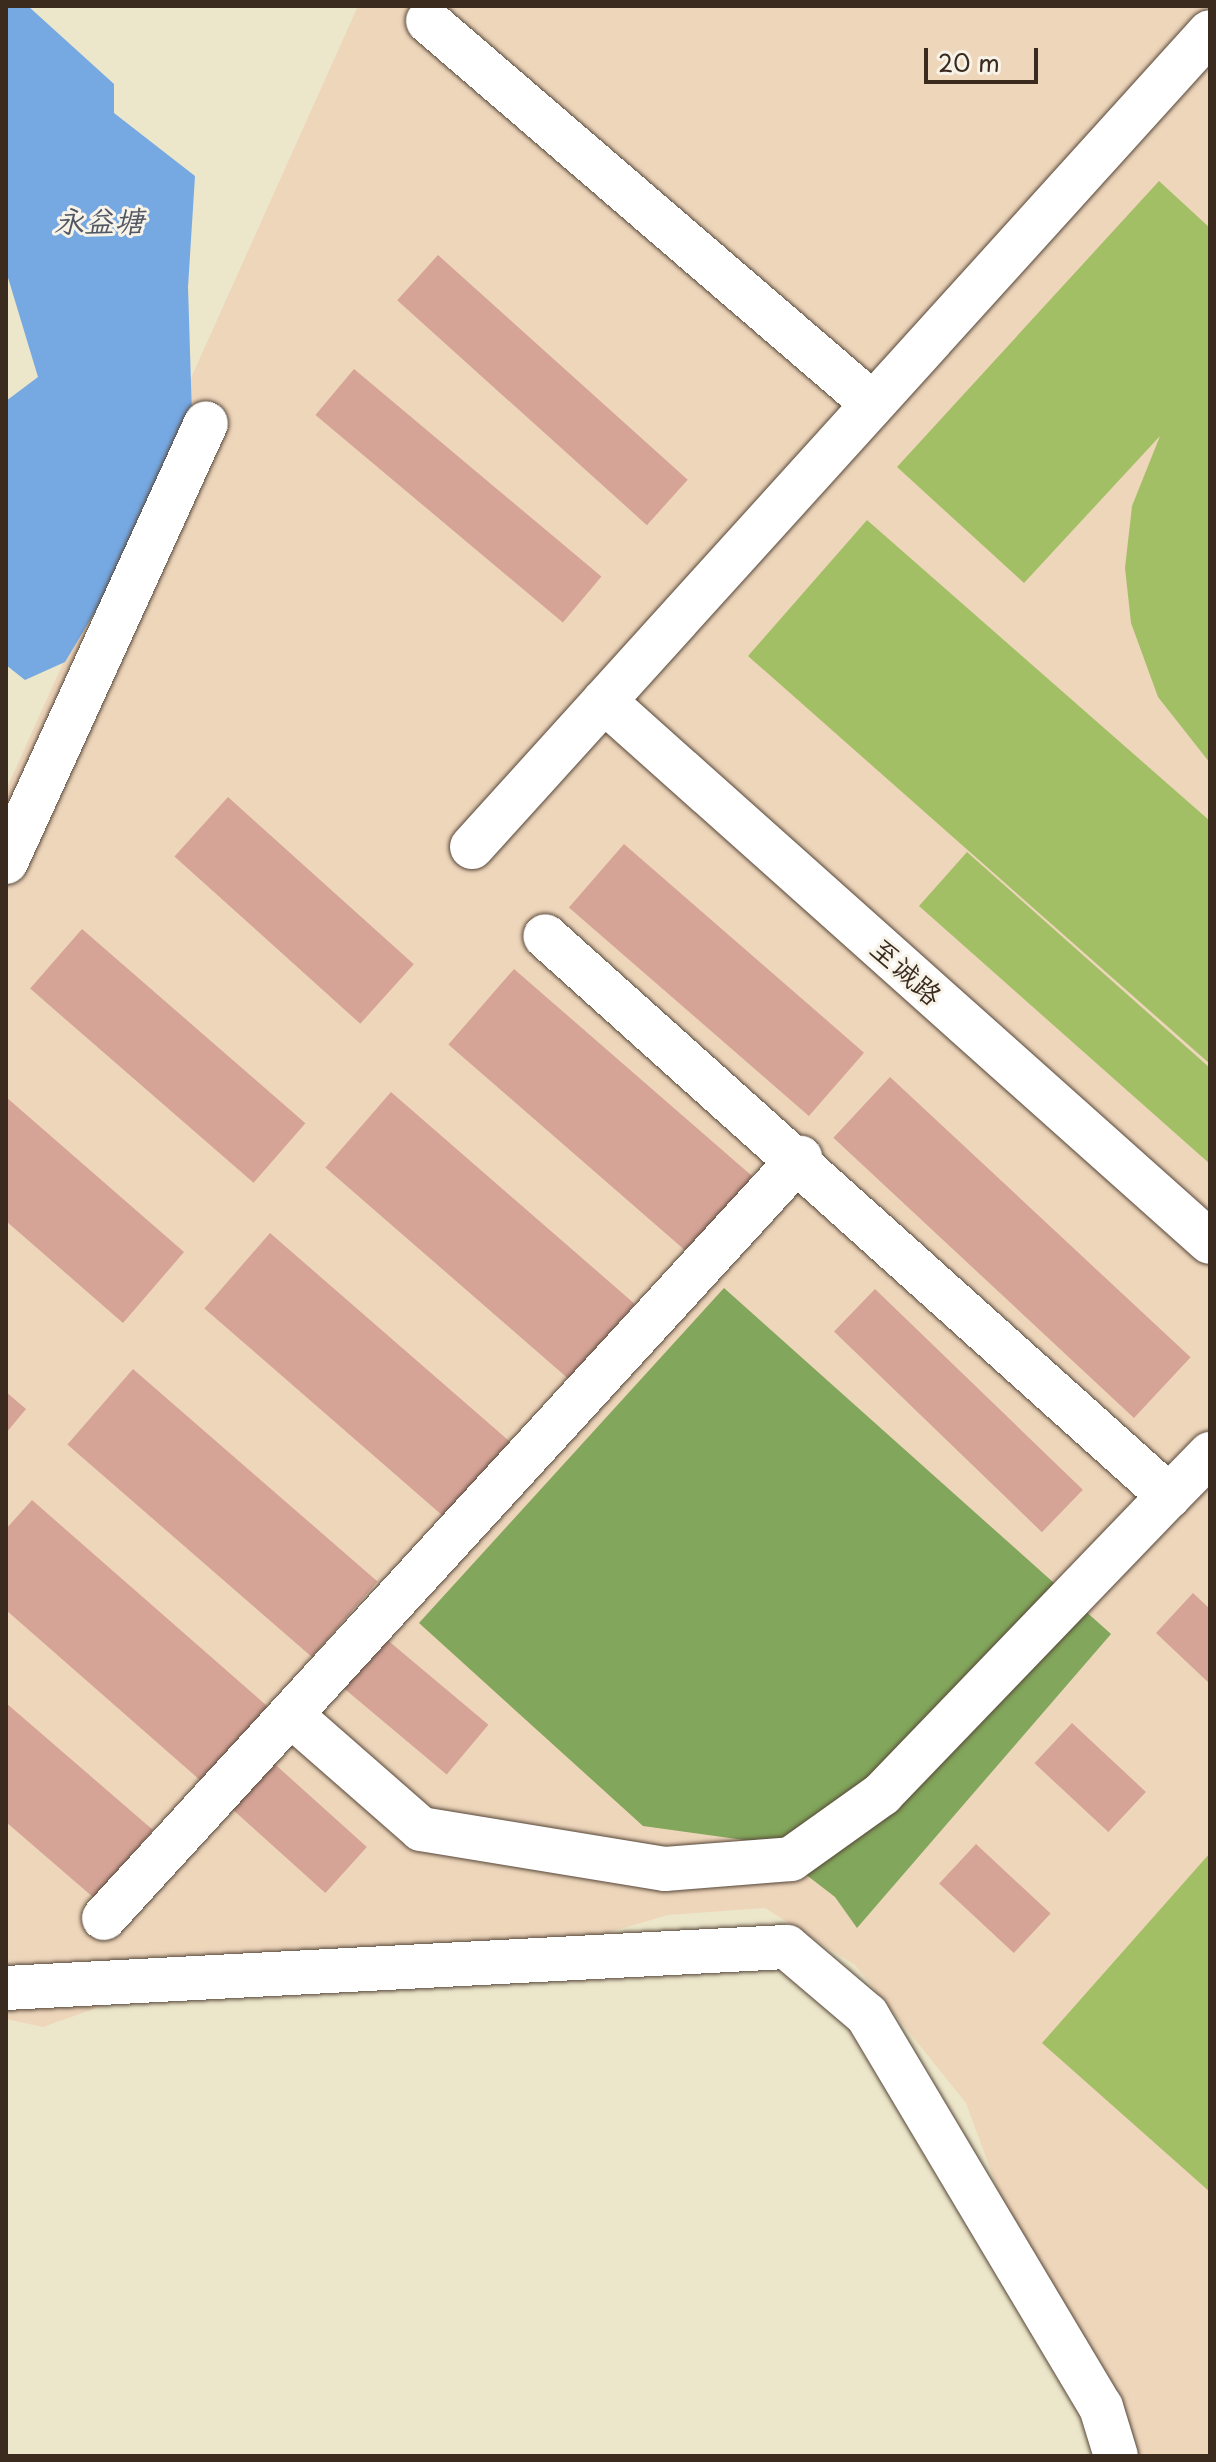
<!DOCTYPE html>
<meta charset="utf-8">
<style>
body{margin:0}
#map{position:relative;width:1216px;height:2462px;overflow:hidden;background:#ece6ca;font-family:"Playpen Sans","LXGW WenKai TC",sans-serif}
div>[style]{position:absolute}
.built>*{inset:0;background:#eed6bb}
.green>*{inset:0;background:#a3bf66}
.forest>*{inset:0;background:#82a65b}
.water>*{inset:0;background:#76a8e2}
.building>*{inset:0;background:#d5a497;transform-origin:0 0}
.roads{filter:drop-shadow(0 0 2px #564638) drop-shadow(0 0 2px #564638)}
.minor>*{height:44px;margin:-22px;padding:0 22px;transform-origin:22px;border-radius:22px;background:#fff}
span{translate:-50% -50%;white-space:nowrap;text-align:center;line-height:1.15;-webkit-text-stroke:6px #f7f3e8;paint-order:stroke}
.street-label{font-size:28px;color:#3b2a1e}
.water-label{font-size:30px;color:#505663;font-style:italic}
.frame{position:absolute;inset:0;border:8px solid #3b2a1e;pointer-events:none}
.scale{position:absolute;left:924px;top:48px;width:114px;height:36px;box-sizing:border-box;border:4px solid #3b2a1e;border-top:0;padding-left:10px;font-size:24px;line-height:28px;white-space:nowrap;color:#3b2a1e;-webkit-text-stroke:6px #f7f3e8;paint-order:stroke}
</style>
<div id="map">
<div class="built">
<div style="clip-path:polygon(358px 6px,1210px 6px,1210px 2456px,1096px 2456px,966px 2103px,855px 1965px,765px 1908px,668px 1915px,558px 1947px,136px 1994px,43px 2027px,6px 2019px,6px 790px)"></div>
</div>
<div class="green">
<div style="clip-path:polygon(1159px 181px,1210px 228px,1210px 763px,1158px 697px,1131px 623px,1125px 568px,1132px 506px,1160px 436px,1024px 583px,897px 467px)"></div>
<div style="clip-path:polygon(867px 520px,1210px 821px,1210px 1064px,748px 656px)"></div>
<div style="clip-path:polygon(967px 852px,1210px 1068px,1210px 1164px,919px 906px)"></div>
<div style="clip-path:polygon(1210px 1853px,1210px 2192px,1042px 2043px)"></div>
</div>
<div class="forest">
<div style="clip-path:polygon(724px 1288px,1111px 1634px,857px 1928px,835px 1897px,765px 1843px,643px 1826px,419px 1623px)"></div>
</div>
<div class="water">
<div style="clip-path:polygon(6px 6px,28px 6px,114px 84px,114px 113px,195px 176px,188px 287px,193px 448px,65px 662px,25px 680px,6px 665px,6px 401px,38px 377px,6px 271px)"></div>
</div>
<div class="building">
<div style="left:438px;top:255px;width:336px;height:61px;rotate:42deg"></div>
<div style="left:354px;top:369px;width:323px;height:60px;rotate:40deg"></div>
<div style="left:228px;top:797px;width:250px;height:80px;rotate:42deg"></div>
<div style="left:624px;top:844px;width:318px;height:84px;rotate:41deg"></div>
<div style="left:82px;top:929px;width:296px;height:79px;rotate:41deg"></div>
<div style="left:514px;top:969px;width:323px;height:100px;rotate:41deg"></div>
<div style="left:890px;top:1077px;width:411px;height:83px;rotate:43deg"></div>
<div style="left:391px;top:1092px;width:323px;height:100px;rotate:41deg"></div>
<div style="clip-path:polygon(6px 1097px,184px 1252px,123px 1323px,6px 1221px)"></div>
<div style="left:270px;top:1233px;width:323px;height:100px;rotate:41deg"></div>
<div style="left:875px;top:1289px;width:289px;height:59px;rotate:44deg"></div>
<div style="left:133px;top:1369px;width:324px;height:100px;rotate:41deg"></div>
<div style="clip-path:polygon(6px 1392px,26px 1409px,6px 1433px)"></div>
<div style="clip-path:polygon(32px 1500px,275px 1713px,209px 1788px,6px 1610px,6px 1529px)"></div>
<div style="clip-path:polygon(1193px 1593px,1210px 1609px,1210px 1684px,1156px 1633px)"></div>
<div style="left:385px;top:1638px;width:135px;height:65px;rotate:40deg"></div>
<div style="clip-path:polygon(6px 1703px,153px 1830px,94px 1898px,6px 1822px)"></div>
<div style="left:1072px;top:1723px;width:101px;height:55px;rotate:43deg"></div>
<div style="left:268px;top:1758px;width:133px;height:62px;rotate:42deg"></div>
<div style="left:976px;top:1844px;width:102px;height:54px;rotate:43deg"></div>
</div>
<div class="roads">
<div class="minor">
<div style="left:428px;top:21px;width:587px;rotate:40.72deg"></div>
<div style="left:604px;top:701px;width:812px;rotate:41.76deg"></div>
<div style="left:472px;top:847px;width:1099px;rotate:-47.84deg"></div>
<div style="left:6px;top:862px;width:482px;rotate:-65.5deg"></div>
<div style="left:1169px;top:1496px;width:59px;rotate:-45.7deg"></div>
<div style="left:291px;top:1715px;width:173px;rotate:41.2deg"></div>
<div style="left:421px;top:1829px;width:247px;rotate:9.3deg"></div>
<div style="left:665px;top:1869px;width:126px;rotate:-4.5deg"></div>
<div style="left:791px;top:1859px;width:112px;rotate:-35.5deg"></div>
<div style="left:882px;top:1794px;width:414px;rotate:-46.1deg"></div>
<div style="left:1169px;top:1496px;width:838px;rotate:-138.09deg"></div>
<div style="left:104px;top:1918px;width:1031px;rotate:-47.52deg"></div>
<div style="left:6px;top:1988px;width:782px;rotate:-3.01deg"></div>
<div style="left:787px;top:1947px;width:105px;rotate:40.4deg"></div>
<div style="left:867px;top:2015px;width:457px;rotate:59.2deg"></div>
<div style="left:1101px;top:2407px;width:51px;rotate:73deg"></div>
</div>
</div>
<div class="street-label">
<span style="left:907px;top:971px;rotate:42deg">至诚路</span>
</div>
<div class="water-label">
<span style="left:99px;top:220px">永益塘</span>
</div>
<div class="frame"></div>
<div class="scale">20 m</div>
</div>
